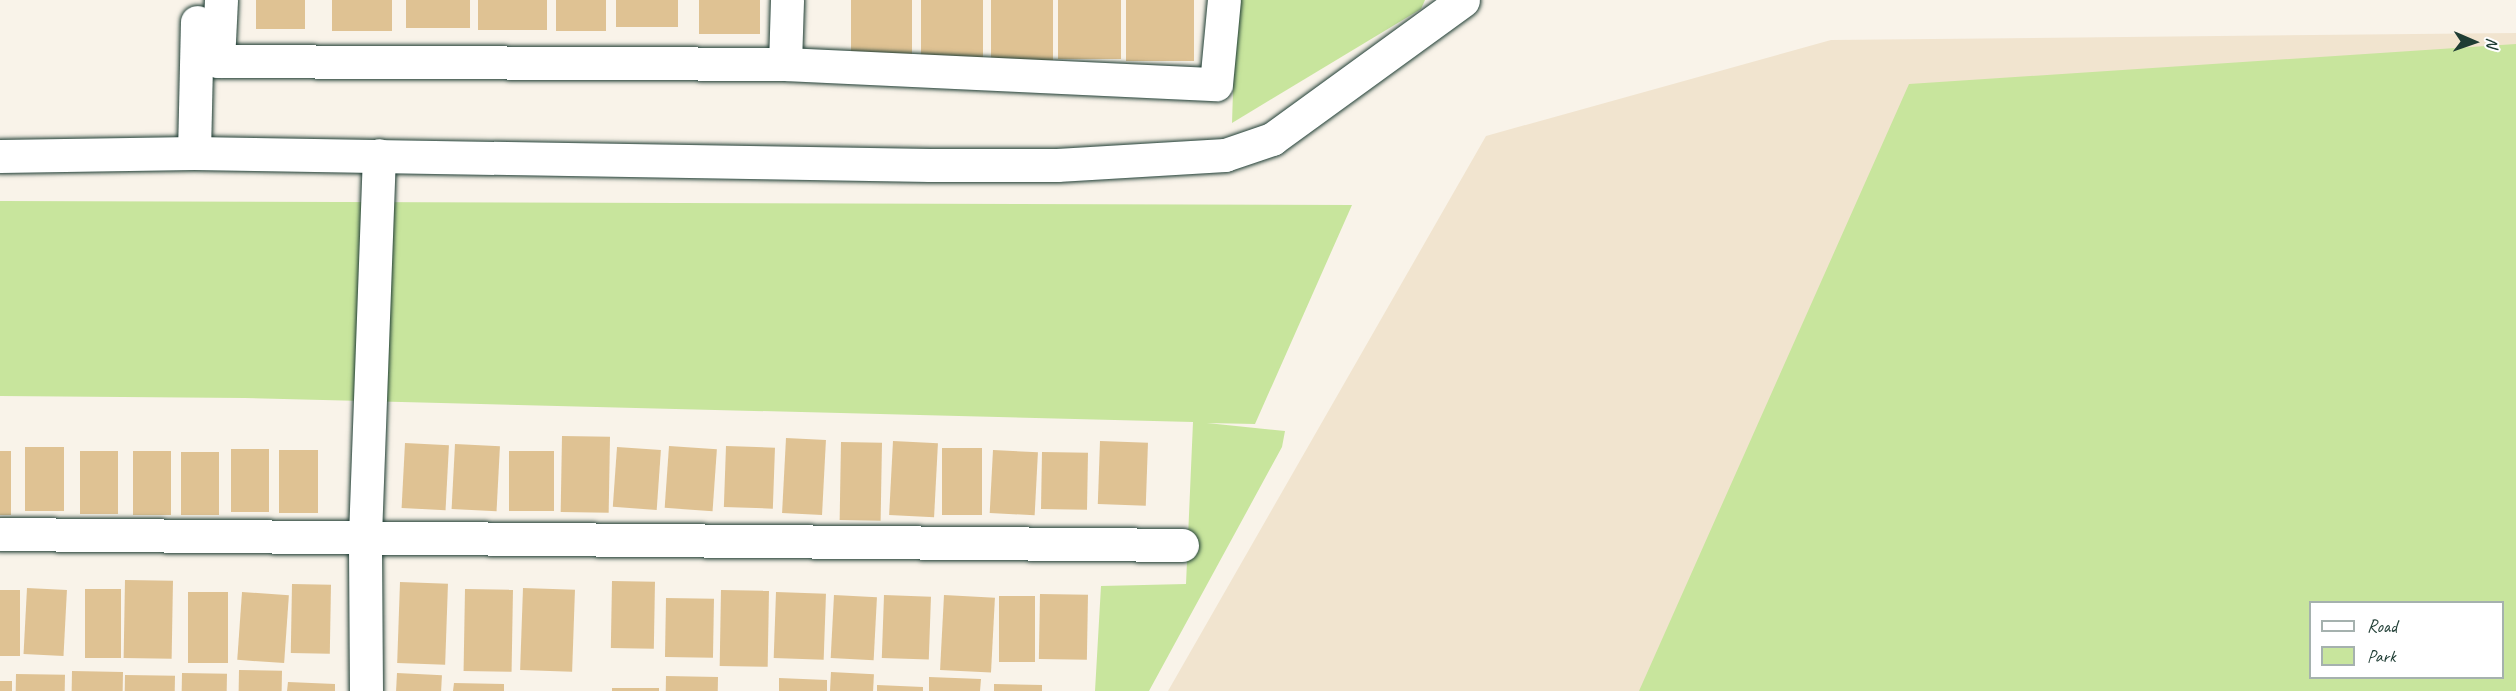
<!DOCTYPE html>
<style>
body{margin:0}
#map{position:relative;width:2516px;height:691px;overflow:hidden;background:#f9f3e9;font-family:Caveat,sans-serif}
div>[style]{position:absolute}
.built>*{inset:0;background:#f1e4cf}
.green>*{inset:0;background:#c8e59d}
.building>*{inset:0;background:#dfc293;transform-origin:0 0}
.roads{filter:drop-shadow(0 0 2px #1f3d34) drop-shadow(0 0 2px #1f3d34)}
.minor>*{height:33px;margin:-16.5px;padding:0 16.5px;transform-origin:16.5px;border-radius:16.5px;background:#fff}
.tertiary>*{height:33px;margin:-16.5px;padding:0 16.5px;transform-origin:16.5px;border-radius:16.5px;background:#fff}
span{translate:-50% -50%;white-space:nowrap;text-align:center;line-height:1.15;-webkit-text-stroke:6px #fff;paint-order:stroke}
.legend{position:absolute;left:2309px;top:601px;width:195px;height:78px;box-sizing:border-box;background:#fff;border:2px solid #a5b1ae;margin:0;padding:8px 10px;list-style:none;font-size:18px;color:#1f3d34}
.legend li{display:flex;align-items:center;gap:12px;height:30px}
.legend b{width:30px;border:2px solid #a5b1ae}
.north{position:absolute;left:2444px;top:12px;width:60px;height:60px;-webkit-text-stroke:4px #fff;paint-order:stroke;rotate:92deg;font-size:16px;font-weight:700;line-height:24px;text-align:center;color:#1f3d34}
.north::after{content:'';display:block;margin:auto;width:21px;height:27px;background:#1f3d34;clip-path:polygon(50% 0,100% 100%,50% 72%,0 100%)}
</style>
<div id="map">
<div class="built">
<div style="clip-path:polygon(evenodd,2516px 33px,2516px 691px,1168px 691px,1486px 136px,1831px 40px,2516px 33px,2310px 602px,2502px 602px,2502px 678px,2310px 678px,2310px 602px)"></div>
</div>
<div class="green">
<div style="clip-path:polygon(1236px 0,1425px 0,1421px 9px,1232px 123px)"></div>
<div style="clip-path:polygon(evenodd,2516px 44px,2516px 691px,1639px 691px,1909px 84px,2516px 44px,2310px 602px,2502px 602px,2502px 678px,2310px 678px,2310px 602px)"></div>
<div style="clip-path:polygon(0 201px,1352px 205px,1255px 424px,1207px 423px,1285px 431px,1282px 447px,1149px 691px,1095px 691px,1101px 586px,1186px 584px,1193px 422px,245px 398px,0 396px)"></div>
</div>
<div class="building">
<div style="left:256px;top:0;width:49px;height:29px"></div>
<div style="left:332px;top:0;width:60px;height:31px"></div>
<div style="left:406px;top:0;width:64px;height:28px"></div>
<div style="left:478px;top:0;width:69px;height:30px"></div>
<div style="left:556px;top:0;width:50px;height:31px"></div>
<div style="left:616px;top:0;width:62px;height:27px"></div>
<div style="left:699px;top:0;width:61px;height:34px"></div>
<div style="left:851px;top:0;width:61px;height:58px"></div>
<div style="left:921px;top:0;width:62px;height:58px"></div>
<div style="left:991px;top:0;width:62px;height:60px"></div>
<div style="left:1058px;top:0;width:63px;height:59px"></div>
<div style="left:1126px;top:0;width:68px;height:61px"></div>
<div style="left:562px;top:436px;width:48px;height:76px;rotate:1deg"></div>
<div style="left:786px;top:438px;width:40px;height:75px;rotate:3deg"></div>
<div style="left:893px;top:441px;width:45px;height:74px;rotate:3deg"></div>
<div style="left:1100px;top:441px;width:48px;height:63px;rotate:2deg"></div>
<div style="left:841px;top:442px;width:41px;height:78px;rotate:1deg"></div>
<div style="left:405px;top:443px;width:44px;height:65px;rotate:3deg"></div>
<div style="left:455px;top:444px;width:45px;height:65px;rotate:3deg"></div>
<div style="left:669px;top:446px;width:48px;height:62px;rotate:4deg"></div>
<div style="left:726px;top:446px;width:49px;height:61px;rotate:2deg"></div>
<div style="left:25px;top:447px;width:39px;height:64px"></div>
<div style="left:617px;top:447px;width:44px;height:60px;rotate:4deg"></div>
<div style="left:942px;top:448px;width:40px;height:67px"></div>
<div style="left:231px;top:449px;width:38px;height:63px"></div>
<div style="left:279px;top:450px;width:39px;height:63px"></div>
<div style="left:993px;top:450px;width:45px;height:63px;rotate:3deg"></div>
<div style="left:0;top:451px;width:11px;height:64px"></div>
<div style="left:80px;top:451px;width:38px;height:63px"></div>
<div style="left:171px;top:451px;width:64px;height:38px;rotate:90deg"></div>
<div style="left:509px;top:451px;width:45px;height:60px"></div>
<div style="left:181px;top:452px;width:38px;height:63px"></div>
<div style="left:1042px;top:452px;width:46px;height:57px;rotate:1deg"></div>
<div style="left:125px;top:580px;width:48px;height:78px;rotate:1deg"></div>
<div style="left:612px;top:581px;width:43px;height:67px;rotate:1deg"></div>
<div style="left:400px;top:582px;width:48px;height:81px;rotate:2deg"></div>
<div style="left:292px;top:584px;width:39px;height:69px;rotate:1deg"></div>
<div style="left:27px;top:588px;width:40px;height:66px;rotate:3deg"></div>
<div style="left:523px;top:588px;width:52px;height:82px;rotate:2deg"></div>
<div style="left:85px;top:589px;width:36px;height:69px"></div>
<div style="left:465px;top:589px;width:48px;height:82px;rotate:1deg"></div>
<div style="left:0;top:590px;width:20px;height:66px"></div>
<div style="left:721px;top:590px;width:48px;height:76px;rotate:1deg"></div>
<div style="left:188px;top:592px;width:40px;height:71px"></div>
<div style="left:242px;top:592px;width:47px;height:68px;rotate:4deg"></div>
<div style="left:776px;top:592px;width:50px;height:66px;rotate:2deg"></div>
<div style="left:1040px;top:594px;width:48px;height:65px;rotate:1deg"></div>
<div style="left:834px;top:595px;width:43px;height:63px;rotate:3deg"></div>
<div style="left:884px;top:595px;width:47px;height:63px;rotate:2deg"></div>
<div style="left:944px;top:595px;width:51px;height:75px;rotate:3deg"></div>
<div style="left:999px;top:596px;width:36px;height:66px"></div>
<div style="left:666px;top:598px;width:48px;height:59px;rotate:1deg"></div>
<div style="left:239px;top:670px;width:43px;height:21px;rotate:1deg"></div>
<div style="left:72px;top:671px;width:51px;height:20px;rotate:1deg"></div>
<div style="left:831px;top:672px;width:43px;height:19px;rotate:3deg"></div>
<div style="left:182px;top:673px;width:45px;height:18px;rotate:1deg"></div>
<div style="left:397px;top:673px;width:45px;height:18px;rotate:3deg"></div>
<div style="left:16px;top:674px;width:49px;height:17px;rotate:1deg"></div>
<div style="left:125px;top:675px;width:50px;height:16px;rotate:1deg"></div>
<div style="left:666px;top:676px;width:52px;height:15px;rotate:1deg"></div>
<div style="clip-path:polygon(929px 677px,981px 679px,980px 691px,929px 691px)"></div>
<div style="clip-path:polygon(779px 678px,827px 680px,827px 691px,779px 691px)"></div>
<div style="left:0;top:681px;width:12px;height:10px"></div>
<div style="clip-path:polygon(288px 682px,335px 684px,335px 691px,287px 691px)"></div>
<div style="clip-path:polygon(454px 683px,504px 684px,504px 691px,453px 691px)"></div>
<div style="clip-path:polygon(994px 684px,1042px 685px,1042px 691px,994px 691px)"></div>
<div style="clip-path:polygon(877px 685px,923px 687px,923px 691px,877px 691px)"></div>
<div style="left:612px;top:688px;width:47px;height:3px"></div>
</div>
<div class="roads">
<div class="minor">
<div style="left:221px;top:0;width:61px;rotate:92.8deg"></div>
<div style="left:218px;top:61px;width:567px;rotate:0.3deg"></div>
<div style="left:785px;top:64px;width:431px;rotate:2.7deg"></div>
<div style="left:1216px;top:84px;width:84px;rotate:-84.6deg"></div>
<div style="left:785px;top:64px;width:64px;rotate:-88.2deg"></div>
<div style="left:194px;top:153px;width:131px;rotate:-88.7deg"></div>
<div style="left:0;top:534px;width:1182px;rotate:0.53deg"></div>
<div style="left:366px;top:691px;width:155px;rotate:-90.4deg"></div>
<div style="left:365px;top:536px;width:381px;rotate:-87.9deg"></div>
</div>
<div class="tertiary">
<div style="left:0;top:156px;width:194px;rotate:-0.9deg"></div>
<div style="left:194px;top:153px;width:736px;rotate:0.93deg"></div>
<div style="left:930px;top:165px;width:127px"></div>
<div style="left:1057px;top:165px;width:168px;rotate:-3.4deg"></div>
<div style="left:1225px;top:155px;width:50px;rotate:-18.8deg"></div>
<div style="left:1272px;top:139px;width:236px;rotate:-36deg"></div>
</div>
</div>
<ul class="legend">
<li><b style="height:8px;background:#fff"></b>Road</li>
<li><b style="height:16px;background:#c8e59d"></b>Park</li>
</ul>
<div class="north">N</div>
</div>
